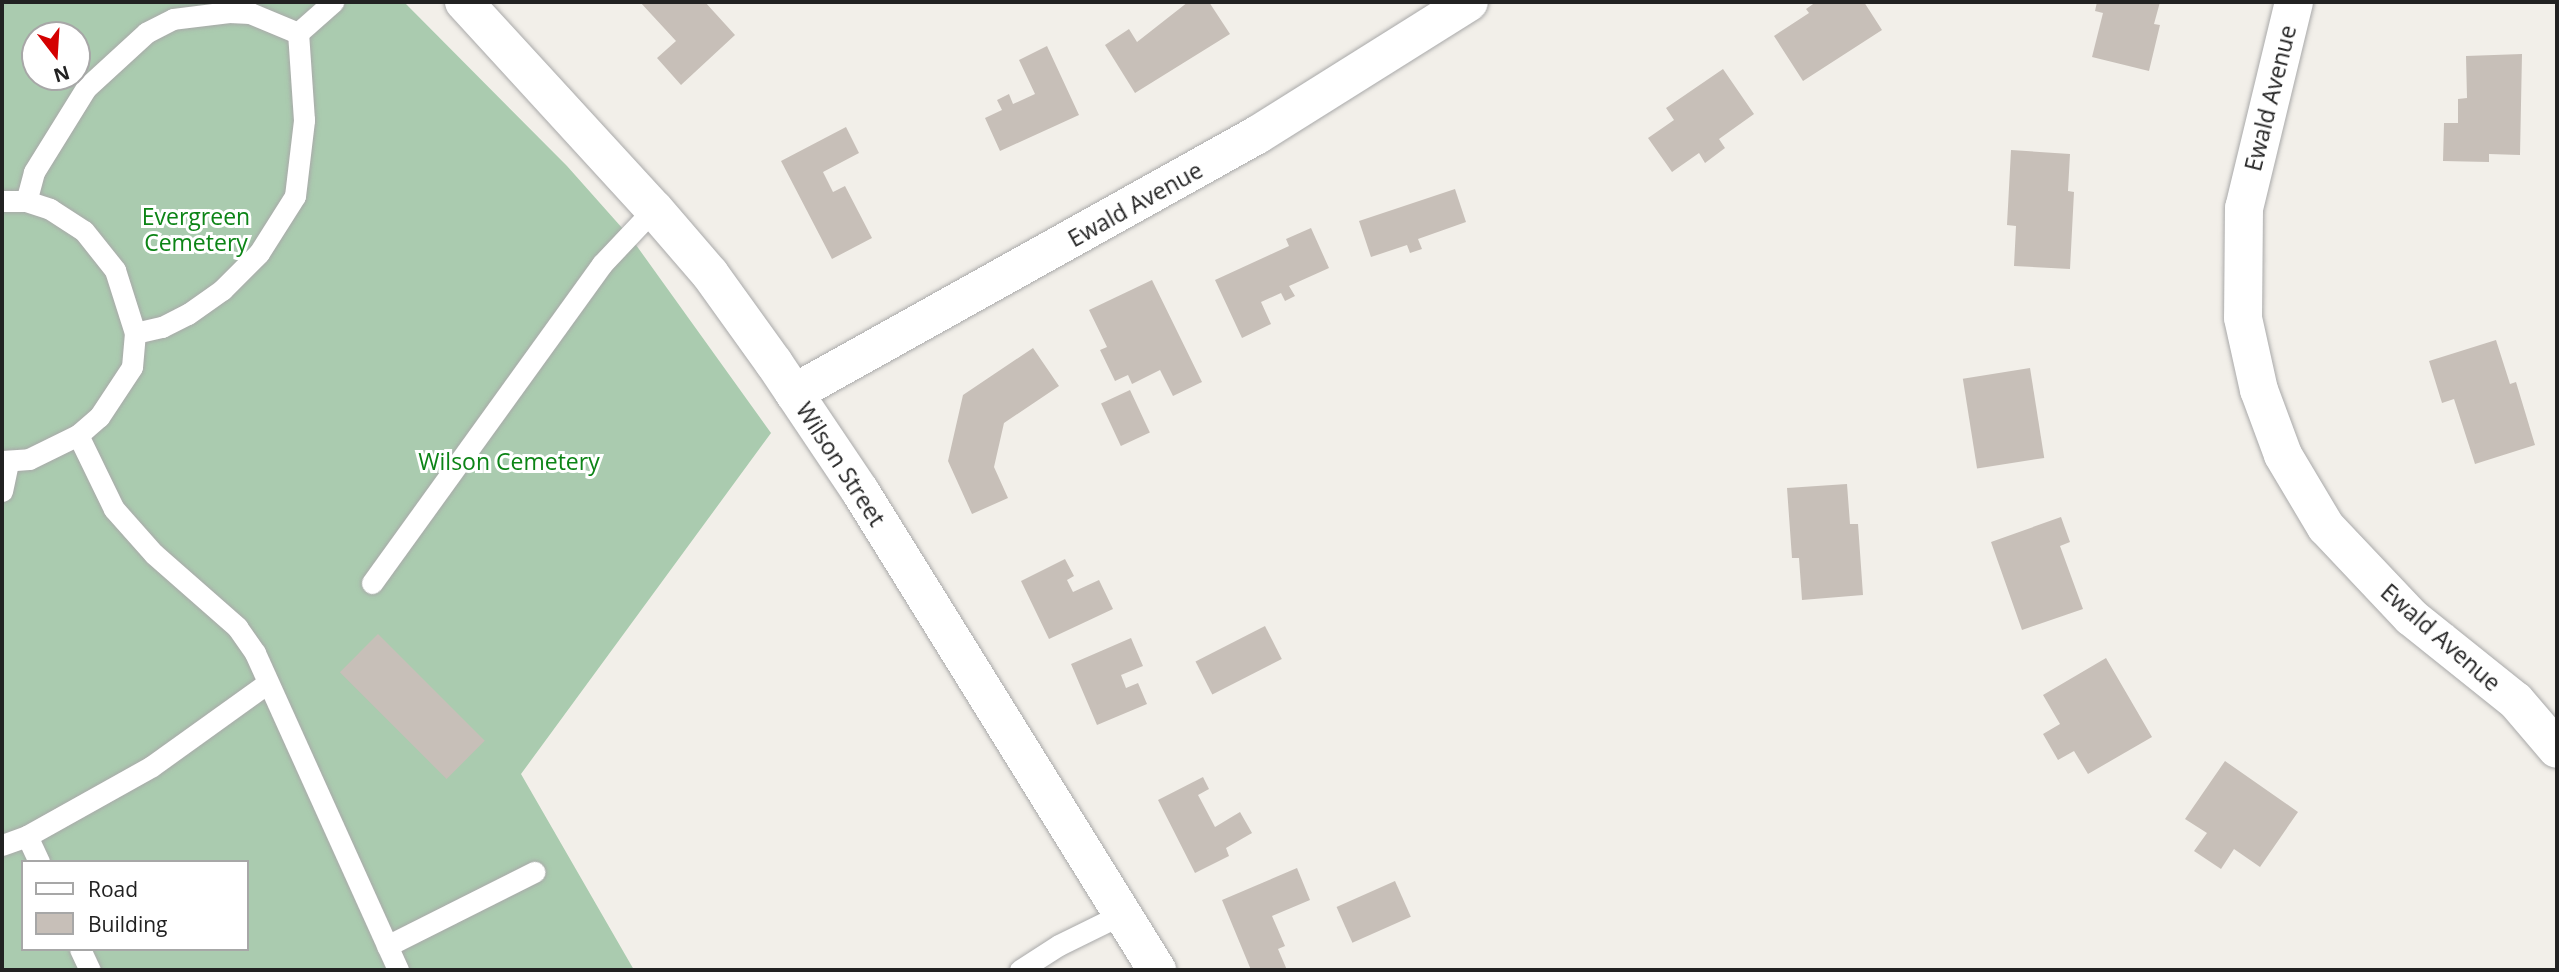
<!DOCTYPE html>
<style>
body{margin:0}
#map{position:relative;width:2559px;height:972px;overflow:hidden;background:#f2efe9;font-family:"Open Sans",sans-serif}
div>[style]{position:absolute}
.cemetery>*{inset:0;background:#aacbaf}
.building>*{inset:0;background:#c7bfb8;transform-origin:0 0}
.roads{filter:drop-shadow(0 0 2px #a9a9a9) drop-shadow(0 0 2px #a9a9a9)}
.service>*{height:21px;margin:-10.5px;padding:0 10.5px;transform-origin:10.5px;border-radius:10.5px;background:#fff}
.minor>*{height:38px;margin:-19px;padding:0 19px;transform-origin:19px;border-radius:19px;background:#fff}
.tertiary>*{height:38px;margin:-19px;padding:0 19px;transform-origin:19px;border-radius:19px;background:#fff}
span{translate:-50% -50%;white-space:nowrap;text-align:center;line-height:1.15;-webkit-text-stroke:6px #fff;paint-order:stroke}
.street-label{font-size:23px;color:#222}
.park-label{font-size:23px;color:#0c8416}
.frame{position:absolute;inset:0;border:4px solid #222;pointer-events:none}
.legend{position:absolute;left:21px;top:860px;width:228px;height:91px;box-sizing:border-box;background:#fff;border:2px solid #a7a7a7;margin:0;padding:9px 12px;list-style:none;font-size:21px;color:#222}
.legend li{display:flex;align-items:center;gap:14px;height:35px}
.legend b{width:35px;border:2px solid #a7a7a7}
.north{position:absolute;left:21px;top:21px;width:70px;height:70px;box-sizing:border-box;background:#fff;border:2px solid #a7a7a7;border-radius:50%;rotate:163deg;font-size:19px;font-weight:700;line-height:28px;text-align:center;color:#222}
.north::after{content:'';display:block;margin:auto;width:24px;height:32px;background:#d40000;clip-path:polygon(50% 0,100% 100%,50% 72%,0 100%)}
</style>
<div id="map">
<div class="cemetery">
<div style="clip-path:polygon(evenodd,2px 2px,404px 2px,567px 166px,631px 238px,771px 433px,521px 774px,634px 970px,2px 970px,2px 2px,35px 35px,77px 35px,77px 77px,35px 77px,35px 35px,2px 2px,23px 862px,247px 862px,247px 949px,23px 949px,23px 862px)"></div>
</div>
<div class="building">
<div style="clip-path:polygon(640px 2px,705px 2px,735px 35px,681px 85px,657px 58px,676px 41px)"></div>
<div style="clip-path:polygon(1188px 2px,1209px 2px,1230px 34px,1135px 93px,1105px 45px,1129px 29px,1137px 42px)"></div>
<div style="clip-path:polygon(1816px 2px,1864px 2px,1882px 30px,1803px 81px,1774px 36px,1809px 13px,1806px 9px)"></div>
<div style="clip-path:polygon(2097px 2px,2160px 2px,2154px 24px,2160px 25px,2149px 71px,2092px 57px,2103px 13px,2095px 11px)"></div>
<div style="clip-path:polygon(1047px 46px,1079px 115px,1000px 151px,985px 118px,1002px 110px,997px 100px,1009px 94px,1013px 104px,1035px 94px,1019px 60px)"></div>
<div style="clip-path:polygon(2522px 54px,2520px 155px,2489px 154px,2489px 162px,2443px 161px,2444px 123px,2458px 123px,2458px 99px,2467px 98px,2466px 56px)"></div>
<div style="clip-path:polygon(1723px 69px,1754px 114px,1719px 139px,1725px 148px,1705px 163px,1699px 153px,1672px 172px,1648px 138px,1674px 120px,1666px 108px)"></div>
<div style="clip-path:polygon(846px 127px,859px 153px,823px 172px,833px 192px,845px 186px,872px 238px,832px 259px,781px 161px)"></div>
<div style="clip-path:polygon(2011px 150px,2070px 154px,2068px 191px,2074px 192px,2070px 269px,2014px 266px,2016px 226px,2007px 225px)"></div>
<div style="clip-path:polygon(1455px 189px,1466px 222px,1418px 239px,1422px 249px,1410px 253px,1407px 245px,1371px 257px,1359px 221px)"></div>
<div style="clip-path:polygon(1311px 228px,1329px 268px,1289px 286px,1295px 296px,1285px 301px,1281px 293px,1261px 302px,1271px 324px,1242px 338px,1215px 280px,1289px 246px,1286px 239px)"></div>
<div style="clip-path:polygon(1152px 280px,1202px 382px,1173px 396px,1160px 370px,1132px 384px,1128px 375px,1115px 381px,1100px 350px,1107px 347px,1089px 310px)"></div>
<div style="clip-path:polygon(2496px 340px,2510px 384px,2516px 382px,2535px 445px,2475px 464px,2454px 399px,2442px 403px,2429px 361px)"></div>
<div style="clip-path:polygon(1033px 348px,1059px 386px,1004px 423px,994px 467px,1008px 498px,972px 514px,948px 461px,963px 395px)"></div>
<div style="left:2030px;top:368px;width:91px;height:68px;rotate:81deg"></div>
<div style="left:1130px;top:390px;width:47px;height:32px;rotate:65deg"></div>
<div style="clip-path:polygon(1847px 484px,1850px 524px,1858px 524px,1863px 595px,1802px 600px,1799px 558px,1792px 558px,1787px 488px)"></div>
<div style="clip-path:polygon(2061px 517px,2070px 542px,2060px 546px,2083px 609px,2022px 630px,1991px 542px)"></div>
<div style="clip-path:polygon(1065px 559px,1074px 576px,1067px 580px,1073px 592px,1099px 580px,1113px 609px,1049px 639px,1021px 581px)"></div>
<div style="left:1265px;top:626px;width:37px;height:78px;rotate:63deg"></div>
<div style="left:378px;top:634px;width:151px;height:54px;rotate:45deg"></div>
<div style="clip-path:polygon(1131px 638px,1143px 666px,1121px 675px,1126px 688px,1138px 683px,1147px 704px,1097px 725px,1071px 664px)"></div>
<div style="clip-path:polygon(2106px 658px,2152px 737px,2088px 774px,2074px 751px,2058px 760px,2043px 734px,2060px 724px,2043px 695px)"></div>
<div style="clip-path:polygon(2225px 761px,2298px 812px,2260px 867px,2234px 849px,2221px 869px,2194px 851px,2207px 833px,2185px 819px)"></div>
<div style="clip-path:polygon(1203px 777px,1209px 789px,1198px 795px,1215px 827px,1240px 812px,1252px 833px,1226px 848px,1229px 856px,1195px 873px,1158px 800px)"></div>
<div style="clip-path:polygon(1297px 868px,1310px 900px,1272px 916px,1285px 946px,1278px 949px,1287px 970px,1251px 970px,1222px 900px)"></div>
<div style="left:1395px;top:881px;width:39px;height:64px;rotate:66deg"></div>
</div>
<div class="roads">
<div class="service">
<div style="left:298px;top:33px;width:47px;rotate:-41.5deg"></div>
<div style="left:2px;top:201px;width:24px"></div>
<div style="left:26px;top:201px;width:25px;rotate:18deg"></div>
<div style="left:50px;top:209px;width:40px;rotate:32.9deg"></div>
<div style="left:84px;top:231px;width:50px;rotate:51.5deg"></div>
<div style="left:115px;top:270px;width:66px;rotate:72.4deg"></div>
<div style="left:135px;top:333px;width:28px;rotate:-13deg"></div>
<div style="left:162px;top:327px;width:29px;rotate:-27deg"></div>
<div style="left:188px;top:314px;width:42px;rotate:-35.2deg"></div>
<div style="left:222px;top:290px;width:52px;rotate:-45deg"></div>
<div style="left:259px;top:253px;width:67px;rotate:-57.7deg"></div>
<div style="left:295px;top:196px;width:77px;rotate:-83.2deg"></div>
<div style="left:304px;top:120px;width:87px;rotate:-93.9deg"></div>
<div style="left:298px;top:33px;width:52px;rotate:-157.4deg"></div>
<div style="left:250px;top:13px;width:21px;rotate:-177deg"></div>
<div style="left:229px;top:12px;width:56px;rotate:172.9deg"></div>
<div style="left:173px;top:19px;width:30px;rotate:153deg"></div>
<div style="left:146px;top:33px;width:81px;rotate:137.5deg"></div>
<div style="left:86px;top:88px;width:99px;rotate:121.8deg"></div>
<div style="left:34px;top:172px;width:30px;rotate:105deg"></div>
<div style="left:78px;top:435px;width:28px;rotate:-41deg"></div>
<div style="left:99px;top:417px;width:60px;rotate:-56.6deg"></div>
<div style="left:132px;top:367px;width:34px;rotate:-85deg"></div>
<div style="left:2px;top:461px;width:27px;rotate:-4deg"></div>
<div style="left:29px;top:459px;width:55px;rotate:-26.1deg"></div>
<div style="left:78px;top:435px;width:82px;rotate:64.1deg"></div>
<div style="left:114px;top:509px;width:60px;rotate:48.4deg"></div>
<div style="left:154px;top:554px;width:111px;rotate:41.3deg"></div>
<div style="left:237px;top:627px;width:32px;rotate:55deg"></div>
<div style="left:255px;top:653px;width:348px;rotate:65.7deg"></div>
<div style="left:2px;top:491px;width:29px;rotate:-78deg"></div>
<div style="left:372px;top:583px;width:393px;rotate:-54.2deg"></div>
<div style="left:602px;top:264px;width:76px;rotate:-46.6deg"></div>
<div style="left:27px;top:836px;width:143px;rotate:-29.2deg"></div>
<div style="left:152px;top:766px;width:140px;rotate:-35.7deg"></div>
<div style="left:2px;top:845px;width:27px;rotate:-20deg"></div>
<div style="left:27px;top:836px;width:29px;rotate:65deg"></div>
<div style="left:387px;top:946px;width:165px;rotate:-26.7deg"></div>
<div style="left:80px;top:949px;width:23px;rotate:65deg"></div>
<div style="left:1020px;top:970px;width:46px;rotate:-32.7deg"></div>
<div style="left:1059px;top:945px;width:68px;rotate:-26.2deg"></div>
</div>
<div class="minor">
<div style="left:2294px;top:2px;width:212px;rotate:103.6deg"></div>
<div style="left:2244px;top:208px;width:110px;rotate:90.5deg"></div>
<div style="left:2243px;top:318px;width:74px;rotate:77.5deg"></div>
<div style="left:2259px;top:390px;width:69px;rotate:69.7deg"></div>
<div style="left:2283px;top:455px;width:84px;rotate:59.2deg"></div>
<div style="left:2326px;top:527px;width:124px;rotate:46.6deg"></div>
<div style="left:2411px;top:617px;width:134px;rotate:38.7deg"></div>
<div style="left:2516px;top:701px;width:63px;rotate:49.5deg"></div>
<div style="left:794px;top:393px;width:530px;rotate:-29.13deg"></div>
<div style="left:1257px;top:135px;width:250px;rotate:-32.1deg"></div>
</div>
<div class="tertiary">
<div style="left:464px;top:2px;width:281px;rotate:47.5deg"></div>
<div style="left:654px;top:209px;width:86px;rotate:49.3deg"></div>
<div style="left:710px;top:274px;width:110px;rotate:54.3deg"></div>
<div style="left:774px;top:363px;width:154px;rotate:56.1deg"></div>
<div style="left:860px;top:491px;width:564px;rotate:58.2deg"></div>
</div>
</div>
<div class="street-label">
<span style="left:2270px;top:98px;rotate:-76deg">Ewald Avenue</span>
<span style="left:1135px;top:204px;rotate:-29deg">Ewald Avenue</span>
<span style="left:841px;top:464px;rotate:57deg">Wilson Street</span>
<span style="left:2441px;top:637px;rotate:41deg">Ewald Avenue</span>
</div>
<div class="park-label">
<span style="left:196px;top:229px">Evergreen<br>Cemetery</span>
<span style="left:509px;top:461px">Wilson Cemetery</span>
</div>
<div class="frame"></div>
<ul class="legend">
<li><b style="height:9px;background:#fff"></b>Road</li>
<li><b style="height:19px;background:#c7bfb8"></b>Building</li>
</ul>
<div class="north">N</div>
</div>
